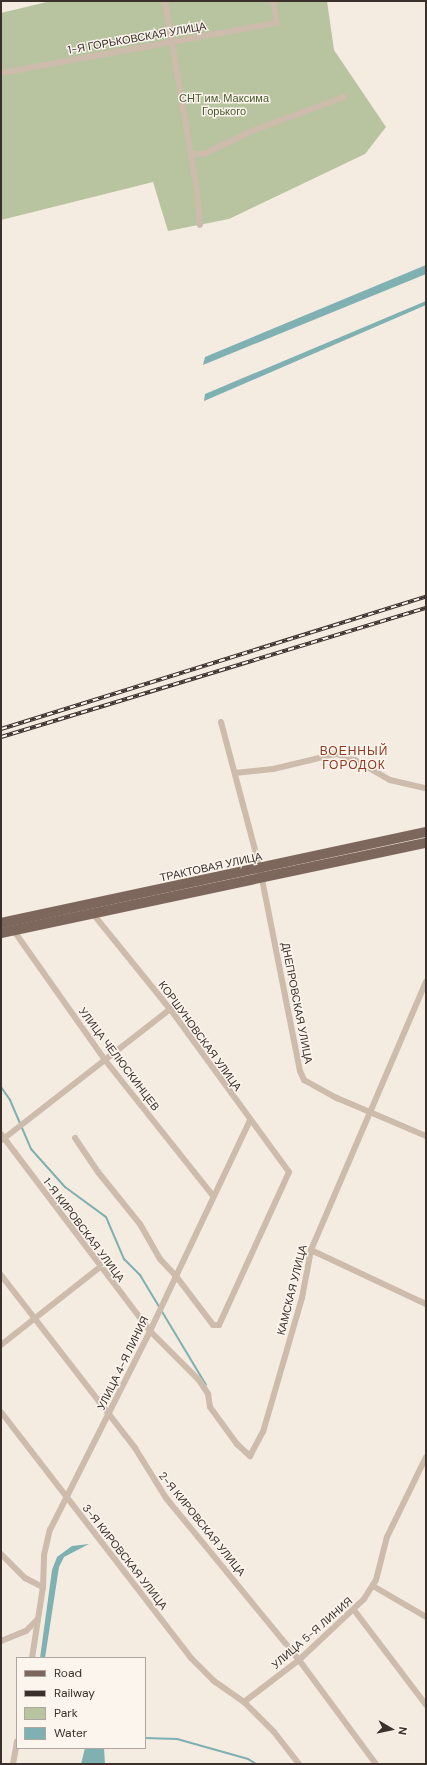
<!DOCTYPE html>
<meta charset="utf-8">
<style>
body{margin:0}
#map{position:relative;width:427px;height:1765px;overflow:hidden;background:#f4ebe1;font-family:"DM Sans",sans-serif}
div>[style]{position:absolute}
.green>*{inset:0;background:#b8c4a0}
.water>*{inset:0;background:#7fb0b2}
.stream>*{height:2px;margin:-1px;padding:0 1px;transform-origin:1px;border-radius:1px;background:#7fb0b2}
.street>*{height:6px;margin:-3px;padding:0 3px;transform-origin:3px;border-radius:3px;background:#cdbbac}
.primary>*{height:10px;margin:-5px;padding:0 5px;transform-origin:5px;border-radius:5px;background:#7d675c}
.rail>*{height:3.5px;margin-top:-1.75px;transform-origin:0;background:repeating-linear-gradient(90deg,#fbf5ee 0 6px,#3b302b 0 12px);box-sizing:border-box;border-block:1px solid #3b302b}
span{translate:-50% -50%;white-space:nowrap;text-align:center;line-height:1.15;-webkit-text-stroke:3px #fbf5ee;paint-order:stroke}
.street-label{font-size:11px;color:#3b302b}
.park-label{font-size:11px;color:#4a5a2e}
.neighbourhood-label{font-size:12px;color:#8c3b22;letter-spacing:1px}
.frame{position:absolute;inset:0;border:2px solid #3b302b;pointer-events:none}
.legend{position:absolute;left:16px;top:1657px;width:130px;height:92px;box-sizing:border-box;background:#fbf5ee;border:1px solid #aea6a0;margin:0;padding:5px 7px;list-style:none;font-size:12px;color:#3b302b}
.legend li{display:flex;align-items:center;gap:8px;height:20px}
.legend b{width:20px;border:1px solid #aea6a0}
.north{position:absolute;left:371px;top:1709px;width:40px;height:40px;-webkit-text-stroke:3px #fbf5ee;paint-order:stroke;rotate:99deg;font-size:11px;font-weight:700;line-height:16px;text-align:center;color:#3b302b}
.north::after{content:'';display:block;margin:auto;width:14px;height:18px;background:#3b302b;clip-path:polygon(50% 0,100% 100%,50% 72%,0 100%)}
</style>
<div id="map">
<div class="green">
<div style="clip-path:polygon(51px 1px,327px 1px,334px 50px,386px 127px,365px 154px,229px 219px,168px 231px,153px 182px,1px 220px,1px 13px)"></div>
</div>
<div class="water">
<div style="clip-path:polygon(426px 265px,426px 274px,203px 365px,205px 357px)"></div>
<div style="clip-path:polygon(426px 301px,426px 305px,204px 401px,205px 394px)"></div>
<div style="clip-path:polygon(89px 1544px,64px 1557px,59px 1567px,45px 1658px,40px 1658px,52px 1570px,57px 1557px,72px 1546px)"></div>
<div style="clip-path:polygon(85px 1748px,104px 1748px,105px 1764px,81px 1764px)"></div>
</div>
<div class="stream">
<div style="left:1px;top:1087px;width:16px;rotate:55deg"></div>
<div style="left:10px;top:1100px;width:53px;rotate:66.8deg"></div>
<div style="left:31px;top:1149px;width:51px;rotate:48.2deg"></div>
<div style="left:65px;top:1187px;width:51px;rotate:36.2deg"></div>
<div style="left:106px;top:1217px;width:46px;rotate:66.8deg"></div>
<div style="left:124px;top:1259px;width:23px;rotate:45deg"></div>
<div style="left:140px;top:1275px;width:128px;rotate:59deg"></div>
<div style="left:145px;top:1738px;width:32px;rotate:2deg"></div>
<div style="left:177px;top:1739px;width:74px;rotate:15.7deg"></div>
<div style="left:248px;top:1759px;width:9px;rotate:32deg"></div>
</div>
<div class="street">
<div style="left:165px;top:1px;width:193px;rotate:80.4deg"></div>
<div style="left:197px;top:191px;width:34px;rotate:85deg"></div>
<div style="left:1px;top:73px;width:280px;rotate:-10.3deg"></div>
<div style="left:277px;top:23px;width:22px;rotate:-100deg"></div>
<div style="left:191px;top:154px;width:13px"></div>
<div style="left:204px;top:154px;width:53px;rotate:-25.6deg"></div>
<div style="left:252px;top:131px;width:98px;rotate:-20.3deg"></div>
<div style="left:221px;top:722px;width:152px;rotate:75.1deg"></div>
<div style="left:260px;top:869px;width:206px;rotate:78.8deg"></div>
<div style="left:300px;top:1071px;width:10px;rotate:66deg"></div>
<div style="left:304px;top:1080px;width:38px;rotate:29deg"></div>
<div style="left:337px;top:1098px;width:97px;rotate:23.1deg"></div>
<div style="left:235px;top:773px;width:38px;rotate:-6deg"></div>
<div style="left:273px;top:769px;width:65px;rotate:-13.4deg"></div>
<div style="left:336px;top:754px;width:20px;rotate:18deg"></div>
<div style="left:355px;top:760px;width:40px;rotate:29.7deg"></div>
<div style="left:390px;top:780px;width:37px;rotate:13deg"></div>
<div style="left:14px;top:931px;width:158px;rotate:54.8deg"></div>
<div style="left:105px;top:1060px;width:174px;rotate:51.5deg"></div>
<div style="left:1px;top:1134px;width:247px;rotate:52.9deg"></div>
<div style="left:150px;top:1331px;width:69px;rotate:45deg"></div>
<div style="left:199px;top:1380px;width:17px;rotate:57deg"></div>
<div style="left:208px;top:1394px;width:13px;rotate:81deg"></div>
<div style="left:210px;top:1407px;width:46px;rotate:53.9deg"></div>
<div style="left:237px;top:1444px;width:18px;rotate:43deg"></div>
<div style="left:250px;top:1456px;width:27px;rotate:-62deg"></div>
<div style="left:263px;top:1432px;width:140px;rotate:-73.8deg"></div>
<div style="left:302px;top:1298px;width:49px;rotate:-79.4deg"></div>
<div style="left:311px;top:1250px;width:292px;rotate:-66.8deg"></div>
<div style="left:75px;top:1138px;width:41px;rotate:55.9deg"></div>
<div style="left:98px;top:1172px;width:67px;rotate:51.1deg"></div>
<div style="left:140px;top:1224px;width:40px;rotate:60.3deg"></div>
<div style="left:160px;top:1259px;width:23px;rotate:47deg"></div>
<div style="left:176px;top:1276px;width:61px;rotate:52.9deg"></div>
<div style="left:213px;top:1325px;width:6px"></div>
<div style="left:219px;top:1325px;width:168px;rotate:-65.4deg"></div>
<div style="left:289px;top:1172px;width:202px;rotate:-126.1deg"></div>
<div style="left:170px;top:1009px;width:122px;rotate:-129deg"></div>
<div style="left:2px;top:1140px;width:213px;rotate:-37.9deg"></div>
<div style="left:311px;top:1250px;width:127px;rotate:25.2deg"></div>
<div style="left:1px;top:1275px;width:219px;rotate:52.2deg"></div>
<div style="left:135px;top:1448px;width:59px;rotate:58.2deg"></div>
<div style="left:166px;top:1498px;width:210px;rotate:50.6deg"></div>
<div style="left:299px;top:1660px;width:129px;rotate:53.5deg"></div>
<div style="left:1px;top:1345px;width:125px;rotate:-38.2deg"></div>
<div style="left:1px;top:1412px;width:311px;rotate:52.3deg"></div>
<div style="left:191px;top:1658px;width:33px;rotate:45deg"></div>
<div style="left:214px;top:1681px;width:37px;rotate:35deg"></div>
<div style="left:244px;top:1702px;width:42px;rotate:45deg"></div>
<div style="left:274px;top:1732px;width:41px;rotate:52deg"></div>
<div style="left:1px;top:1554px;width:34px;rotate:45deg"></div>
<div style="left:25px;top:1578px;width:20px;rotate:27deg"></div>
<div style="left:373px;top:1586px;width:61px;rotate:30.3deg"></div>
<div style="left:354px;top:1610px;width:119px;rotate:52.8deg"></div>
<div style="left:1px;top:1641px;width:27px;rotate:-22deg"></div>
<div style="left:26px;top:1631px;width:16px;rotate:-45deg"></div>
<div style="left:32px;top:1658px;width:72px;rotate:-81.2deg"></div>
<div style="left:43px;top:1587px;width:32px;rotate:-88deg"></div>
<div style="left:44px;top:1555px;width:26px;rotate:-77deg"></div>
<div style="left:50px;top:1530px;width:223px;rotate:-63.3deg"></div>
<div style="left:150px;top:1331px;width:233px;rotate:-64.6deg"></div>
<div style="left:244px;top:1702px;width:69px;rotate:-37.4deg"></div>
<div style="left:299px;top:1660px;width:89px;rotate:-43.2deg"></div>
<div style="left:364px;top:1599px;width:22px;rotate:-58deg"></div>
<div style="left:376px;top:1580px;width:44px;rotate:-75.7deg"></div>
<div style="left:387px;top:1537px;width:89px;rotate:-64deg"></div>
<div style="left:13px;top:1764px;width:23px;rotate:-80deg"></div>
</div>
<div class="primary">
<div style="left:1px;top:923px;width:435px;rotate:-12.1deg"></div>
<div style="left:1px;top:933px;width:434px;rotate:-12deg"></div>
</div>
<div class="rail">
<div style="left:1px;top:729px;width:445px;rotate:-17.3deg"></div>
<div style="left:1px;top:737px;width:444px;rotate:-16.9deg"></div>
</div>
<div class="street-label">
<span style="left:137px;top:38px;rotate:-10deg">1-Я ГОРЬКОВСКАЯ УЛИЦА</span>
<span style="left:211px;top:867px;rotate:-12deg">ТРАКТОВАЯ УЛИЦА</span>
<span style="left:297px;top:1003px;rotate:79deg">ДНЕПРОВСКАЯ УЛИЦА</span>
<span style="left:200px;top:1036px;rotate:54deg">КОРШУНОВСКАЯ УЛИЦА</span>
<span style="left:119px;top:1059px;rotate:53deg">УЛИЦА ЧЕЛЮСКИНЦЕВ</span>
<span style="left:84px;top:1230px;rotate:53deg">1-Я КИРОВСКАЯ УЛИЦА</span>
<span style="left:292px;top:1290px;rotate:-76deg">КАМСКАЯ УЛИЦА</span>
<span style="left:123px;top:1363px;rotate:-64deg">УЛИЦА 4-Я ЛИНИЯ</span>
<span style="left:202px;top:1524px;rotate:51deg">2-Я КИРОВСКАЯ УЛИЦА</span>
<span style="left:125px;top:1557px;rotate:52deg">3-Я КИРОВСКАЯ УЛИЦА</span>
<span style="left:312px;top:1633px;rotate:-41deg">УЛИЦА 5-Я ЛИНИЯ</span>
</div>
<div class="park-label">
<span style="left:224px;top:105px">СНТ им. Максима<br>Горького</span>
</div>
<div class="neighbourhood-label">
<span style="left:354px;top:759px">ВОЕННЫЙ<br>ГОРОДОК</span>
</div>
<div class="frame"></div>
<ul class="legend">
<li><b style="height:5px;background:#7d675c"></b>Road</li>
<li><b style="height:5px;background:#3b302b"></b>Railway</li>
<li><b style="height:11px;background:#b8c4a0"></b>Park</li>
<li><b style="height:11px;background:#7fb0b2"></b>Water</li>
</ul>
<div class="north">N</div>
</div>
